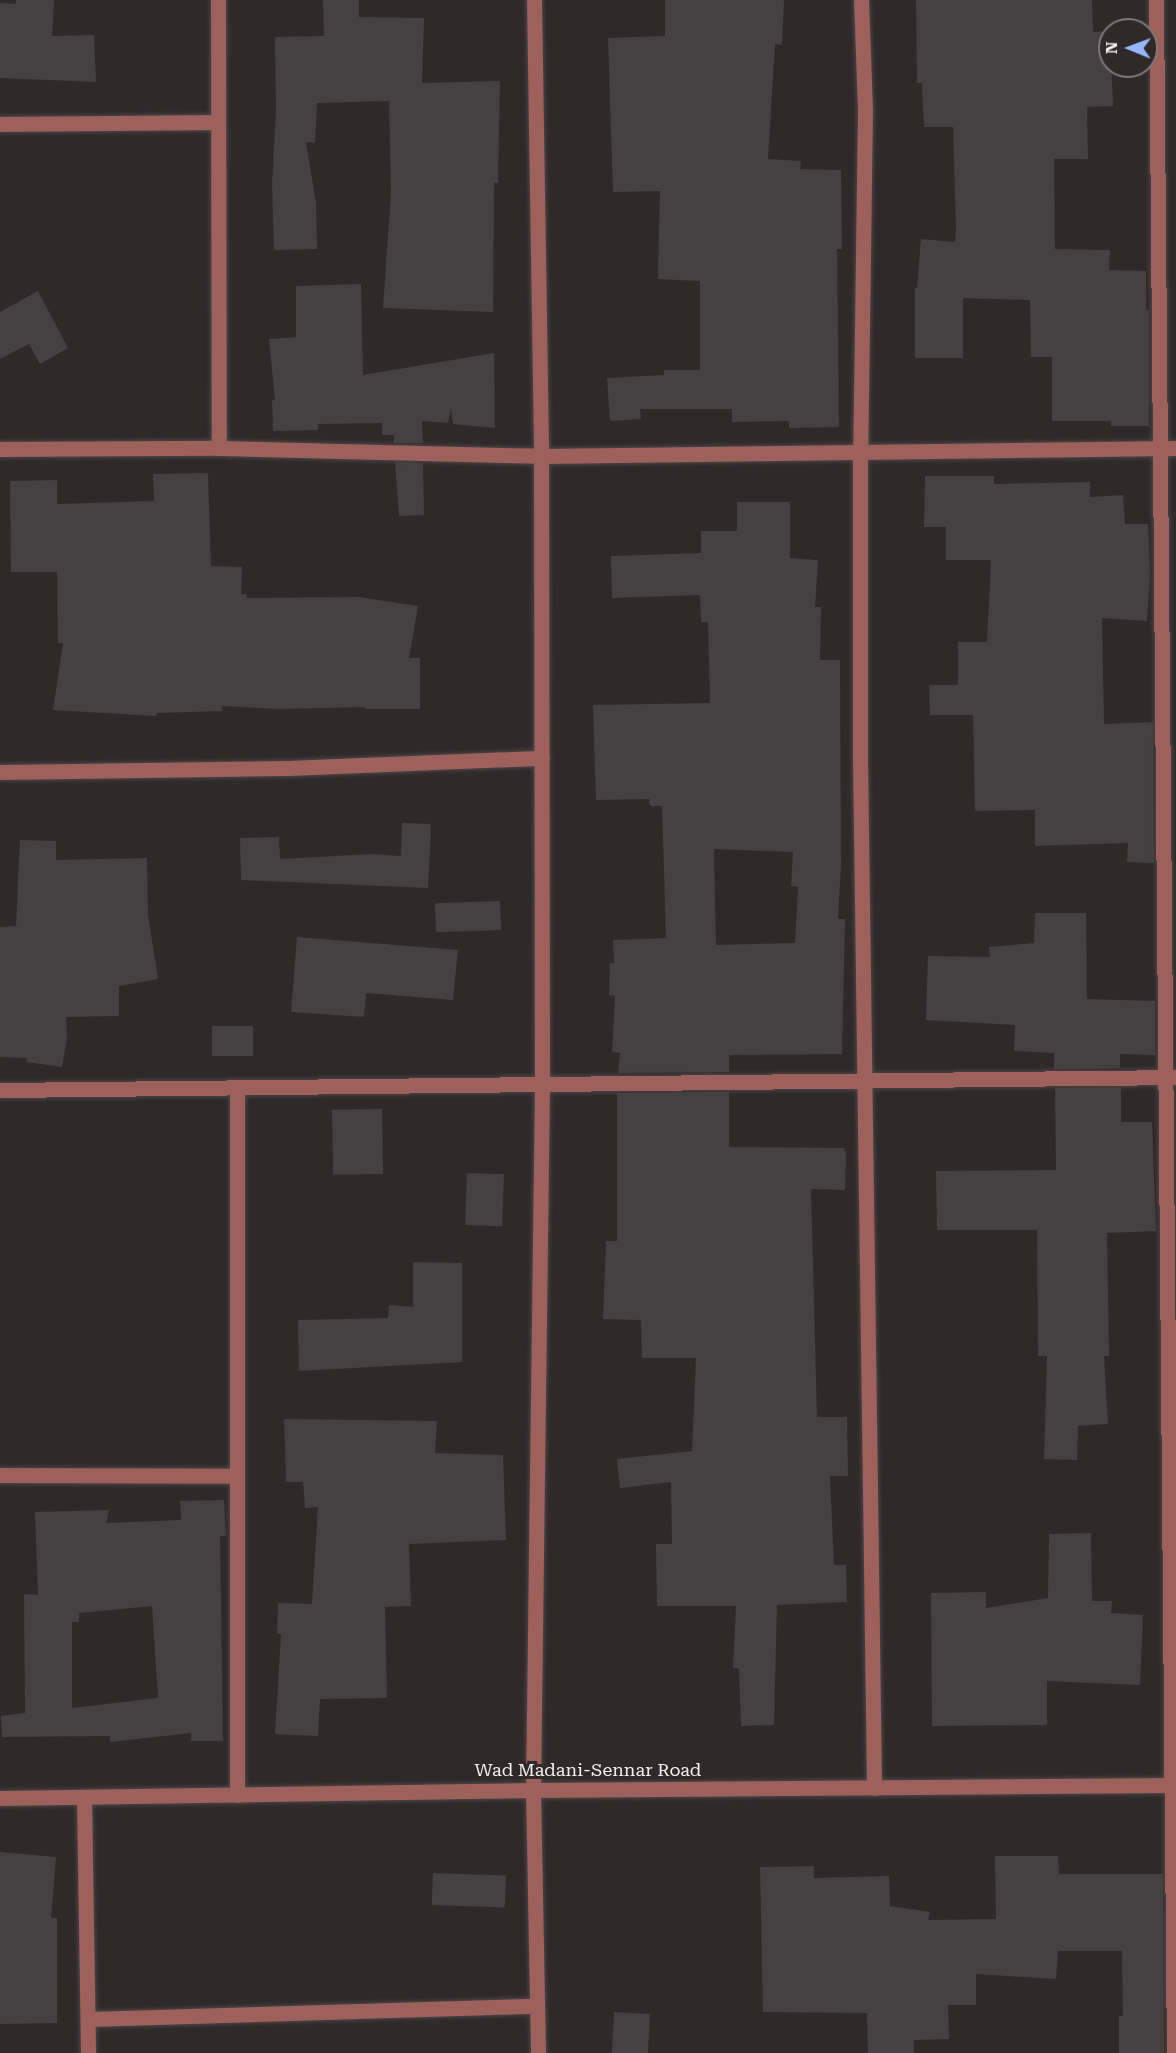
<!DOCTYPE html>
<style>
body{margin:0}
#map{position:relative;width:1176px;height:2053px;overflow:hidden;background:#2f292a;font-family:"Roboto Serif",serif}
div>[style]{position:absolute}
.building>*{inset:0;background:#454042;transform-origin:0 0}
.roads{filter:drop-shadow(0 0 2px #4a4546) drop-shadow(0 0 2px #4a4546)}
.minor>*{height:15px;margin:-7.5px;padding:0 7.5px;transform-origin:7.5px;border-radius:7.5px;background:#9d605a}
span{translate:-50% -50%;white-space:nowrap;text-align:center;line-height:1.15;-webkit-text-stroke:6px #2f292a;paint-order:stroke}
.street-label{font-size:18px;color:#f3efef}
.north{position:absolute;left:1098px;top:18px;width:60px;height:60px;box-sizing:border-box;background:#2f292a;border:2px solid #7d7879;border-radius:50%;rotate:271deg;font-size:16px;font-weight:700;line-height:24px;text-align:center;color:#f3efef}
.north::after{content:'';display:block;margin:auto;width:21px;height:27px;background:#96b6fd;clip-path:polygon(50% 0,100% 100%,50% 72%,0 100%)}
</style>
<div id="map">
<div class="building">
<div style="clip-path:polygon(16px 0,54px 0,52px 36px,94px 35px,96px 82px,0 78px,0 3px,16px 4px)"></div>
<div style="clip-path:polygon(323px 0,359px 0,359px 17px,424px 18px,422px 83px,500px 81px,498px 183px,494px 183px,493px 312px,383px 308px,391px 193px,389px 101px,317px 103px,315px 143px,306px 142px,316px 203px,317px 249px,274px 250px,272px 184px,276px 112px,275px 37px,324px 36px)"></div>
<div style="clip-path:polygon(665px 0,784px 0,782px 45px,775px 44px,768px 159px,801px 161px,800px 169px,841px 170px,842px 249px,837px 249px,839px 427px,789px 428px,789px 421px,732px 422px,732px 409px,640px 409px,641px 419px,610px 421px,607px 378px,664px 375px,664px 370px,700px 370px,700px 281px,658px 279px,660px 191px,613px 192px,608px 38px,665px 36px)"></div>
<div style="clip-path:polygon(916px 0,1092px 0,1093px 32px,1110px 31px,1113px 106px,1087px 107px,1088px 159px,1054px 159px,1055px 249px,1110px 250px,1109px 270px,1146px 271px,1146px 310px,1149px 310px,1149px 426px,1111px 426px,1111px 421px,1052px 421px,1052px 357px,1031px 357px,1030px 300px,963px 298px,963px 358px,915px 358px,915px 288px,917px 288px,921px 239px,955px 242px,956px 227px,953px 127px,924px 127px,922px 83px,917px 83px)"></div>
<div style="clip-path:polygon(361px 284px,363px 375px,494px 353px,495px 428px,453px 424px,451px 408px,448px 423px,422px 421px,423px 443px,394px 443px,394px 435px,382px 435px,382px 423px,318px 424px,318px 430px,273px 431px,272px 400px,275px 400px,269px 339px,296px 337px,296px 286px)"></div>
<div style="clip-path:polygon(38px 291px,68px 348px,40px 364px,29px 344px,0 359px,0 312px)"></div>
<div style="clip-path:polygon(395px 462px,423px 463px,424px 515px,399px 516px)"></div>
<div style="clip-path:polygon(208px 473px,211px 566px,242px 567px,241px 594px,246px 594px,247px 598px,358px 597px,418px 606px,409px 658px,420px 658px,420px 709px,365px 709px,365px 707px,280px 709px,222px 706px,222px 711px,157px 713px,156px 716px,53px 710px,63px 643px,58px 643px,57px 572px,11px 572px,10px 481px,57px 480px,57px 504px,154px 501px,153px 474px)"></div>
<div style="clip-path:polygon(925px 476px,994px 476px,994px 484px,1090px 482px,1090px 497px,1123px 495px,1125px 524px,1148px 524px,1150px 574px,1147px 621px,1102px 618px,1104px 724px,1153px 722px,1154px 863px,1127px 862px,1128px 843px,1035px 846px,1035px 810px,975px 811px,973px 715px,930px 715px,929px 685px,958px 685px,958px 642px,987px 642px,991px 560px,946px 560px,946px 527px,924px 527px)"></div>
<div style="clip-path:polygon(evenodd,737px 502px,790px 502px,790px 558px,818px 560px,815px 607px,821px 607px,820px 660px,840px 660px,841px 865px,838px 919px,845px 919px,842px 1054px,729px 1055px,729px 1072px,618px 1073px,620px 1053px,612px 1052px,615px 996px,609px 995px,610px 963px,614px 963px,613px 940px,666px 938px,662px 806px,650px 806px,649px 799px,596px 800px,593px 705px,710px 703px,708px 622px,701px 622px,700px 595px,612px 598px,611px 556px,701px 553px,701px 531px,737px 531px,737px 502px,714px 849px,793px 852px,791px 886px,798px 887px,795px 943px,716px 945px,714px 849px)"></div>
<div style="clip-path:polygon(402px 823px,431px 824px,428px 888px,241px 880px,240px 838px,279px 837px,280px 859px,372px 854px,401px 856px)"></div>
<div style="clip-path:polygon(20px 840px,56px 841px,56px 860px,147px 858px,148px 915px,158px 979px,119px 986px,119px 1016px,66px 1017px,67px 1039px,62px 1067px,26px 1062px,27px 1058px,0 1057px,0 927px,16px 926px)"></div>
<div style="left:500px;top:901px;width:29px;height:65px;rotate:88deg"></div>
<div style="clip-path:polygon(1035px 913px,1086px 913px,1087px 999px,1155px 1001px,1155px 1055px,1120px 1054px,1120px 1068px,1054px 1069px,1054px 1053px,1014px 1051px,1015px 1025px,926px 1020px,928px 956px,990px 957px,989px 947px,1034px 943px)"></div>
<div style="clip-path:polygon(297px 937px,458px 950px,453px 1000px,366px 993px,364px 1017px,291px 1012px)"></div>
<div style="left:253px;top:1026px;width:30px;height:41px;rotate:90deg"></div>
<div style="clip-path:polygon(1121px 1087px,1121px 1122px,1152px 1122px,1156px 1231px,1107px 1233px,1109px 1356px,1104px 1356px,1108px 1424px,1078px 1426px,1077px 1460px,1044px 1459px,1047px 1356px,1038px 1356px,1037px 1230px,937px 1230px,936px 1171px,1056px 1170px,1055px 1088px)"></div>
<div style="clip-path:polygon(729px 1092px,729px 1147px,844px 1148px,846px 1154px,845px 1190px,811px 1189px,817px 1417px,847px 1417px,848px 1476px,830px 1476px,834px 1565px,846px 1565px,847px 1602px,777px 1605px,774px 1725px,741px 1726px,739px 1669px,733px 1668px,736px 1606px,657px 1606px,656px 1544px,672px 1544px,671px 1482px,620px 1488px,617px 1459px,692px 1451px,696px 1358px,642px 1358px,641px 1320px,603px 1319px,606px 1241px,617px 1241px,617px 1093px)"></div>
<div style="left:382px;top:1109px;width:65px;height:50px;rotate:89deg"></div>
<div style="left:467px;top:1173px;width:37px;height:52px;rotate:2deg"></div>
<div style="clip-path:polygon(413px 1262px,462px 1263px,462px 1362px,299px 1371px,298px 1320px,388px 1318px,389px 1305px,413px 1307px)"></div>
<div style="clip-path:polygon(284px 1419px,437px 1421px,435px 1453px,503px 1455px,506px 1540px,409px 1544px,411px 1606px,385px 1607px,387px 1698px,320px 1699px,318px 1736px,275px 1734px,281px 1634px,277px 1634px,278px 1603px,312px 1604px,318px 1507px,305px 1508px,303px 1482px,286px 1482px)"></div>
<div style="clip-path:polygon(evenodd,224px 1500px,226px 1536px,220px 1536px,223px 1741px,191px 1741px,191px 1733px,110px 1742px,110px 1736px,2px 1737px,1px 1716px,25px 1713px,24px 1594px,38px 1595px,35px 1512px,109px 1510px,106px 1523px,181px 1520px,180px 1501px,224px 1500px,152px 1606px,158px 1698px,72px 1708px,72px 1622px,79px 1622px,79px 1613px,152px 1606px)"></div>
<div style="clip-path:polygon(1091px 1533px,1092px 1601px,1112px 1601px,1111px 1613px,1143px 1615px,1140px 1685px,1047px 1681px,1047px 1725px,932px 1726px,931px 1593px,986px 1592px,986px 1608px,1048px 1598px,1049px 1534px)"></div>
<div style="clip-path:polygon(0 1852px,56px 1857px,51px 1918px,57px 1918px,57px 2023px,0 2024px)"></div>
<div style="clip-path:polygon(995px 1856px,1058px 1856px,1059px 1874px,1163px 1874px,1164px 2053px,1119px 2053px,1119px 2016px,1123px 2016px,1122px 1951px,1058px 1951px,1056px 1979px,976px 1974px,976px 2005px,948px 2005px,949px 2039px,914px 2040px,914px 2053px,868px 2053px,867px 2013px,763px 2012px,760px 1867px,814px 1866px,814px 1878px,889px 1876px,890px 1906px,930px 1912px,928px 1920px,996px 1919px)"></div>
<div style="left:433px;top:1873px;width:73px;height:32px;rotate:2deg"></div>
<div style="left:614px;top:2012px;width:36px;height:41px;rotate:3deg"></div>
</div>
<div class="roads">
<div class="minor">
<div style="left:218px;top:0;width:448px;rotate:89.9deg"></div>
<div style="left:534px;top:0;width:456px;rotate:89.1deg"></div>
<div style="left:541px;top:456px;width:628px;rotate:89.91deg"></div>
<div style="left:542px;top:1084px;width:706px;rotate:90.73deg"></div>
<div style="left:533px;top:1790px;width:263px;rotate:88.9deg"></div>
<div style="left:861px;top:0;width:111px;rotate:87.9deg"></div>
<div style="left:865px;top:111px;width:342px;rotate:90.8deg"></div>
<div style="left:860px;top:453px;width:304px;rotate:90deg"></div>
<div style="left:860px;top:757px;width:1031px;rotate:89.22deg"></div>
<div style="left:1156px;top:0;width:2053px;rotate:89.5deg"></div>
<div style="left:0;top:124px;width:218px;rotate:-0.5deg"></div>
<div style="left:0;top:449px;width:219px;rotate:-0.3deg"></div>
<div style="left:219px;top:448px;width:322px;rotate:1.4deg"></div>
<div style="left:541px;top:456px;width:635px;rotate:-0.72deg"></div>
<div style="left:0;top:772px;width:288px;rotate:-0.8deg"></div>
<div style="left:288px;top:768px;width:254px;rotate:-2.3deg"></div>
<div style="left:237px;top:1087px;width:708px;rotate:90deg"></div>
<div style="left:0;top:1090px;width:1176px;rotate:-0.63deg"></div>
<div style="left:0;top:1475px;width:236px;rotate:0.2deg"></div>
<div style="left:84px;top:1797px;width:256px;rotate:89.1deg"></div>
<div style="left:0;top:1798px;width:533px;rotate:-0.86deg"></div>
<div style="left:533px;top:1790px;width:643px;rotate:-0.45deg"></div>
<div style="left:88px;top:2019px;width:448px;rotate:-1.7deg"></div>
</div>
</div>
<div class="street-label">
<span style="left:588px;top:1770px">Wad Madani-Sennar Road</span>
</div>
<div class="north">N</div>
</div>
